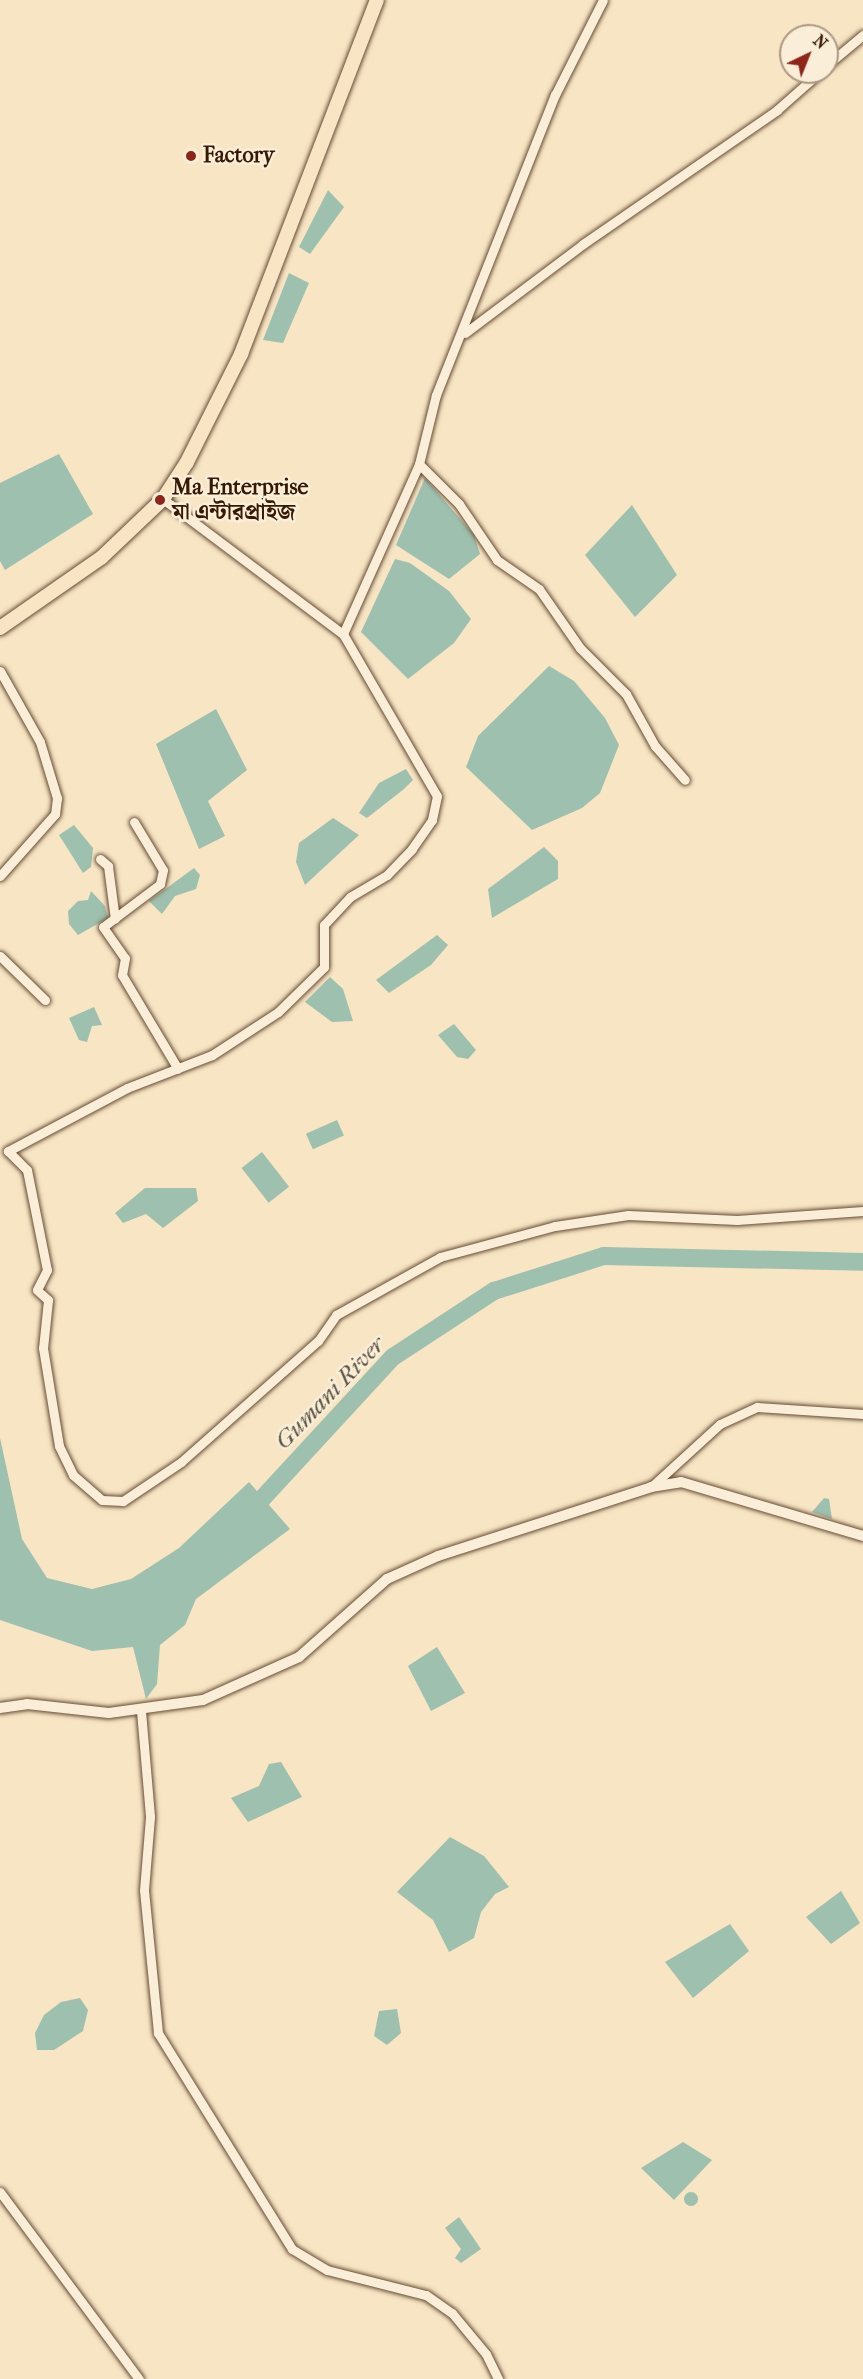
<!DOCTYPE html>
<meta charset="utf-8">
<style>
body{margin:0}
#map{position:relative;width:863px;height:2379px;overflow:hidden;background:#f7e5c4;font-family:"IM FELL French Canon","Noto Serif Bengali",serif}
div>[style]{position:absolute}
.water>*{inset:0;background:#9ec0ae;transform-origin:0 0}
.round{border-radius:50%}
.river>*{height:18px;margin:-9px;padding:0 9px;transform-origin:9px;border-radius:9px;background:#9ec0ae}
.roads{filter:drop-shadow(0 0 2px #664b34) drop-shadow(0 0 2px #664b34)}
.minor>*{height:9px;margin:-4.5px;padding:0 4.5px;transform-origin:4.5px;border-radius:4.5px;background:#faeed9}
.tertiary>*{height:10px;margin:-5px;padding:0 5px;transform-origin:5px;border-radius:5px;background:#faeed9}
.primary>*{height:14px;margin:-7px;padding:0 7px;transform-origin:7px;border-radius:7px;background:#f7e5c4}
.dots>*{width:16px;height:16px;translate:-50% -50%;box-sizing:border-box;border:3px solid #faeed9;border-radius:50%}
span{translate:-50% -50%;white-space:nowrap;text-align:center;line-height:1.15;-webkit-text-stroke:5px #faeed9;paint-order:stroke}
.poi-label{font-size:22px;color:#361804;font-weight:700}
.left{translate:0 -50%;text-align:left}
.water-label{font-size:24px;color:#5a5340;font-style:italic}
.north{position:absolute;left:779px;top:24px;width:60px;height:60px;box-sizing:border-box;background:#faeed9;border:2px solid #ac9884;border-radius:50%;rotate:43deg;font-size:16px;font-weight:700;line-height:24px;text-align:center;color:#361804}
.north::after{content:'';display:block;margin:auto;width:21px;height:27px;background:#8f2418;clip-path:polygon(50% 0,100% 100%,50% 72%,0 100%)}
</style>
<div id="map">
<div class="water">
<div style="clip-path:polygon(328px 190px,344px 207px,310px 254px,299px 247px)"></div>
<div style="clip-path:polygon(289px 273px,309px 283px,283px 343px,263px 340px)"></div>
<div style="clip-path:polygon(59px 454px,93px 514px,5px 570px,0 561px,0 483px)"></div>
<div style="clip-path:polygon(425px 478px,474px 535px,480px 554px,449px 579px,396px 545px)"></div>
<div style="clip-path:polygon(632px 505px,677px 575px,635px 617px,585px 555px)"></div>
<div style="clip-path:polygon(395px 559px,410px 563px,449px 591px,471px 619px,454px 643px,408px 679px,361px 632px)"></div>
<div style="clip-path:polygon(549px 666px,574px 681px,605px 718px,619px 745px,600px 793px,582px 808px,532px 830px,466px 767px,478px 736px)"></div>
<div style="clip-path:polygon(216px 709px,247px 770px,208px 801px,225px 836px,199px 849px,156px 744px)"></div>
<div style="clip-path:polygon(406px 769px,413px 780px,404px 789px,367px 818px,359px 813px,379px 783px)"></div>
<div style="clip-path:polygon(333px 818px,359px 835px,305px 885px,296px 862px,299px 843px)"></div>
<div style="clip-path:polygon(74px 825px,93px 848px,91px 867px,83px 873px,59px 835px)"></div>
<div style="clip-path:polygon(544px 847px,558px 861px,558px 879px,492px 918px,488px 889px)"></div>
<div style="clip-path:polygon(194px 868px,200px 875px,196px 889px,175px 896px,162px 914px,149px 901px)"></div>
<div style="clip-path:polygon(91px 891px,105px 906px,108px 918px,78px 935px,69px 924px,68px 911px,78px 901px,88px 900px)"></div>
<div style="clip-path:polygon(437px 935px,448px 945px,431px 965px,389px 993px,376px 980px)"></div>
<div style="clip-path:polygon(330px 977px,343px 989px,353px 1021px,332px 1022px,305px 1002px)"></div>
<div style="clip-path:polygon(94px 1007px,102px 1025px,92px 1026px,87px 1042px,79px 1040px,69px 1018px)"></div>
<div style="clip-path:polygon(454px 1024px,476px 1050px,468px 1059px,457px 1057px,438px 1035px)"></div>
<div style="left:337px;top:1120px;width:17px;height:34px;rotate:66deg"></div>
<div style="left:262px;top:1152px;width:44px;height:26px;rotate:52deg"></div>
<div style="clip-path:polygon(145px 1188px,196px 1188px,198px 1201px,163px 1228px,146px 1214px,123px 1223px,115px 1213px)"></div>
<div style="clip-path:polygon(0 1438px,22px 1539px,47px 1578px,92px 1589px,131px 1579px,179px 1548px,249px 1482px,290px 1529px,196px 1599px,185px 1625px,160px 1645px,157px 1684px,146px 1699px,133px 1647px,92px 1651px,0 1620px)"></div>
<div style="clip-path:polygon(824px 1498px,829px 1499px,832px 1519px,812px 1512px)"></div>
<div style="clip-path:polygon(437px 1647px,465px 1693px,431px 1711px,408px 1666px)"></div>
<div style="clip-path:polygon(281px 1762px,302px 1797px,248px 1822px,231px 1798px,259px 1786px,269px 1764px)"></div>
<div style="clip-path:polygon(450px 1837px,484px 1856px,509px 1887px,495px 1894px,481px 1912px,474px 1938px,449px 1952px,433px 1920px,397px 1892px)"></div>
<div style="clip-path:polygon(841px 1891px,860px 1923px,831px 1944px,806px 1917px)"></div>
<div style="clip-path:polygon(730px 1924px,749px 1951px,693px 1998px,665px 1962px)"></div>
<div style="clip-path:polygon(80px 1998px,88px 2010px,83px 2031px,54px 2050px,37px 2050px,35px 2033px,44px 2015px,61px 2002px)"></div>
<div style="clip-path:polygon(397px 2009px,401px 2033px,387px 2045px,374px 2036px,379px 2011px)"></div>
<div style="clip-path:polygon(683px 2142px,712px 2160px,674px 2200px,641px 2168px)"></div>
<div class="round" style="left:684px;top:2192px;width:14px;height:14px"></div>
<div style="clip-path:polygon(459px 2217px,481px 2249px,461px 2263px,455px 2258px,461px 2249px,445px 2228px)"></div>
</div>
<div class="river">
<div style="left:247px;top:1515px;width:215px;rotate:-47.3deg"></div>
<div style="left:393px;top:1357px;width:121px;rotate:-33.2deg"></div>
<div style="left:494px;top:1291px;width:115px;rotate:-17.7deg"></div>
<div style="left:604px;top:1256px;width:259px;rotate:1.3deg"></div>
</div>
<div class="roads">
<div class="minor">
<div style="left:827px;top:65px;width:47px;rotate:-39.8deg"></div>
<div style="left:465px;top:333px;width:148px;rotate:-37deg"></div>
<div style="left:583px;top:244px;width:236px;rotate:-34.6deg"></div>
<div style="left:777px;top:110px;width:57px;rotate:-41.5deg"></div>
<div style="left:419px;top:464px;width:57px;rotate:45deg"></div>
<div style="left:459px;top:504px;width:68px;rotate:55.8deg"></div>
<div style="left:497px;top:560px;width:51px;rotate:34.6deg"></div>
<div style="left:539px;top:589px;width:72px;rotate:55.2deg"></div>
<div style="left:580px;top:648px;width:65px;rotate:45deg"></div>
<div style="left:626px;top:694px;width:60px;rotate:60.9deg"></div>
<div style="left:655px;top:746px;width:45px;rotate:48.6deg"></div>
<div style="left:163px;top:499px;width:225px;rotate:36.9deg"></div>
<div style="left:343px;top:634px;width:187px;rotate:59.9deg"></div>
<div style="left:437px;top:796px;width:25px;rotate:102deg"></div>
<div style="left:432px;top:820px;width:35px;rotate:125deg"></div>
<div style="left:412px;top:849px;width:36px;rotate:134deg"></div>
<div style="left:387px;top:875px;width:43px;rotate:149.3deg"></div>
<div style="left:350px;top:897px;width:38px;rotate:133deg"></div>
<div style="left:324px;top:925px;width:42px;rotate:90deg"></div>
<div style="left:324px;top:967px;width:64px;rotate:135.6deg"></div>
<div style="left:278px;top:1012px;width:79px;rotate:146.9deg"></div>
<div style="left:212px;top:1055px;width:91px;rotate:158.8deg"></div>
<div style="left:127px;top:1088px;width:135px;rotate:152.1deg"></div>
<div style="left:8px;top:1151px;width:27px;rotate:45deg"></div>
<div style="left:27px;top:1170px;width:102px;rotate:78.7deg"></div>
<div style="left:47px;top:1270px;width:22px;rotate:117deg"></div>
<div style="left:37px;top:1290px;width:15px;rotate:42deg"></div>
<div style="left:48px;top:1300px;width:48px;rotate:95.9deg"></div>
<div style="left:43px;top:1348px;width:99px;rotate:80.7deg"></div>
<div style="left:59px;top:1446px;width:32px;rotate:64deg"></div>
<div style="left:73px;top:1475px;width:38px;rotate:41deg"></div>
<div style="left:102px;top:1500px;width:21px;rotate:3deg"></div>
<div style="left:123px;top:1501px;width:70px;rotate:-33.9deg"></div>
<div style="left:181px;top:1462px;width:183px;rotate:-41.5deg"></div>
<div style="left:318px;top:1341px;width:32px;rotate:-55deg"></div>
<div style="left:336px;top:1315px;width:119px;rotate:-29.1deg"></div>
<div style="left:440px;top:1257px;width:119px;rotate:-15.1deg"></div>
<div style="left:555px;top:1226px;width:74px;rotate:-8.6deg"></div>
<div style="left:628px;top:1215px;width:109px;rotate:2.6deg"></div>
<div style="left:737px;top:1220px;width:126px;rotate:-4.1deg"></div>
<div style="left:343px;top:634px;width:186px;rotate:-65.9deg"></div>
<div style="left:419px;top:464px;width:71px;rotate:-76.2deg"></div>
<div style="left:436px;top:395px;width:323px;rotate:-68.4deg"></div>
<div style="left:555px;top:95px;width:106px;rotate:-63.2deg"></div>
<div style="left:0;top:671px;width:81px;rotate:60.6deg"></div>
<div style="left:40px;top:742px;width:59px;rotate:73.1deg"></div>
<div style="left:57px;top:798px;width:16px;rotate:97deg"></div>
<div style="left:55px;top:814px;width:83px;rotate:131.6deg"></div>
<div style="left:134px;top:822px;width:56px;rotate:58.9deg"></div>
<div style="left:163px;top:870px;width:14px;rotate:102deg"></div>
<div style="left:160px;top:884px;width:71px;rotate:143deg"></div>
<div style="left:103px;top:927px;width:38px;rotate:55deg"></div>
<div style="left:125px;top:958px;width:17px;rotate:100deg"></div>
<div style="left:122px;top:975px;width:109px;rotate:59.2deg"></div>
<div style="left:100px;top:859px;width:11px;rotate:41deg"></div>
<div style="left:108px;top:866px;width:53px;rotate:82.5deg"></div>
<div style="left:0;top:956px;width:63px;rotate:44.4deg"></div>
<div style="left:651px;top:1487px;width:93px;rotate:-42.4deg"></div>
<div style="left:720px;top:1424px;width:41px;rotate:-24.7deg"></div>
<div style="left:757px;top:1407px;width:106px;rotate:3.8deg"></div>
<div style="left:141px;top:1711px;width:106px;rotate:85.1deg"></div>
<div style="left:150px;top:1817px;width:73px;rotate:94.7deg"></div>
<div style="left:144px;top:1890px;width:144px;rotate:84.4deg"></div>
<div style="left:158px;top:2033px;width:254px;rotate:58.2deg"></div>
<div style="left:292px;top:2249px;width:41px;rotate:31deg"></div>
<div style="left:327px;top:2270px;width:102px;rotate:14.2deg"></div>
<div style="left:426px;top:2295px;width:32px;rotate:35deg"></div>
<div style="left:452px;top:2313px;width:53px;rotate:50.3deg"></div>
<div style="left:486px;top:2354px;width:28px;rotate:64deg"></div>
<div style="left:0;top:2192px;width:233px;rotate:53.4deg"></div>
</div>
<div class="tertiary">
<div style="left:0;top:1708px;width:27px;rotate:-8deg"></div>
<div style="left:27px;top:1704px;width:82px;rotate:6.3deg"></div>
<div style="left:109px;top:1713px;width:95px;rotate:-7.9deg"></div>
<div style="left:203px;top:1700px;width:105px;rotate:-24.1deg"></div>
<div style="left:299px;top:1657px;width:118px;rotate:-41.6deg"></div>
<div style="left:387px;top:1579px;width:56px;rotate:-24.3deg"></div>
<div style="left:438px;top:1556px;width:224px;rotate:-17.9deg"></div>
<div style="left:651px;top:1487px;width:30px;rotate:-9deg"></div>
<div style="left:681px;top:1482px;width:190px;rotate:16.5deg"></div>
</div>
<div class="primary">
<div style="left:0;top:628px;width:124px;rotate:-34.8deg"></div>
<div style="left:102px;top:557px;width:84px;rotate:-43.6deg"></div>
<div style="left:163px;top:499px;width:44px;rotate:-57deg"></div>
<div style="left:187px;top:462px;width:121px;rotate:-63.4deg"></div>
<div style="left:241px;top:354px;width:379px;rotate:-69deg"></div>
</div>
</div>
<div class="dots">
<div style="left:191px;top:156px;background:#8f2418"></div>
<div style="left:160px;top:500px;background:#8f2418"></div>
</div>
<div class="poi-label">
<span class="left" style="left:203px;top:156px">Factory</span>
<span class="left" style="left:172px;top:500px">Ma Enterprise<br>মা এন্টারপ্রাইজ</span>
</div>
<div class="water-label">
<span style="left:330px;top:1393px;rotate:-46deg">Gumani River</span>
</div>
<div class="north">N</div>
</div>
